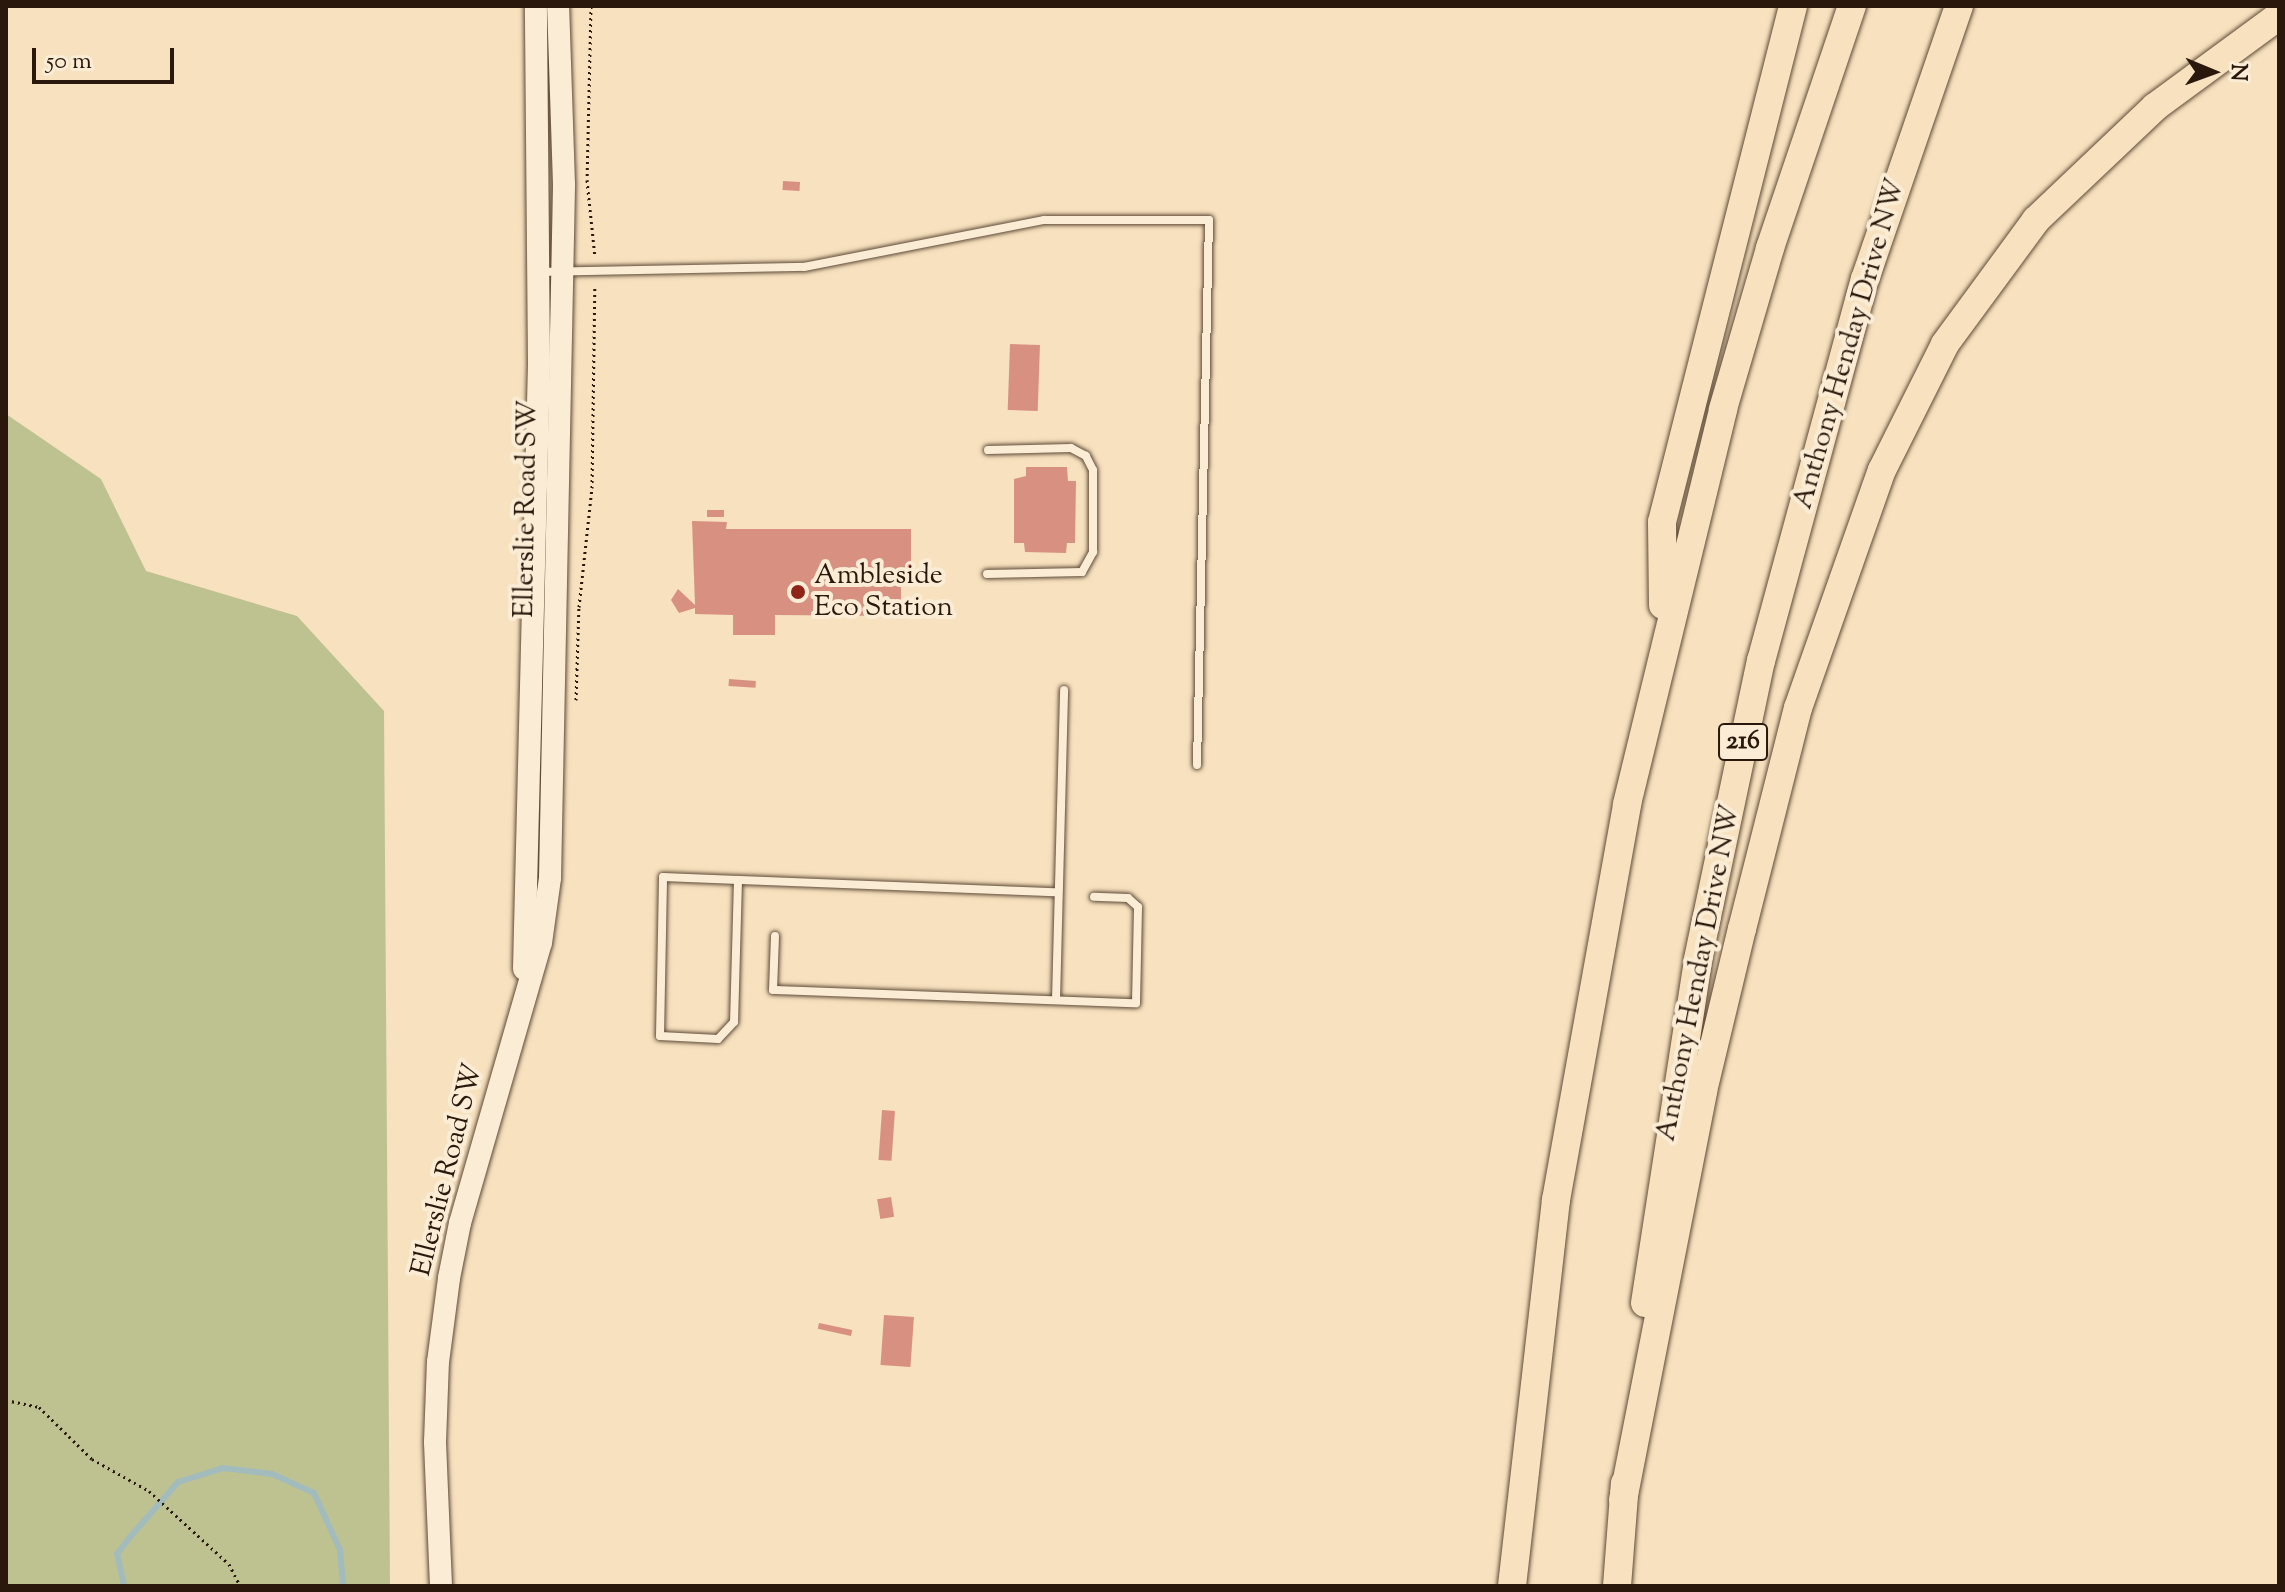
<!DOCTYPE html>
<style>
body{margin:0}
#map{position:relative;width:2285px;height:1592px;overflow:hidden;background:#f7e1be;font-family:"Sorts Mill Goudy",serif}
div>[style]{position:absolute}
.green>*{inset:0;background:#bec291}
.stream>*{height:6px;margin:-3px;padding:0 3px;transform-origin:3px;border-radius:3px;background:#a2bbbc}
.building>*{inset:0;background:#d89080;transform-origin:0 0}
.path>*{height:3px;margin-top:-1.5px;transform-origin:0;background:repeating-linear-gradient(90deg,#2b180c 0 2px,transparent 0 6px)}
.roads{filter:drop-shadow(0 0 2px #5e4a38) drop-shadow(0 0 2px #5e4a38)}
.lane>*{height:8px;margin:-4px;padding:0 4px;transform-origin:4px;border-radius:4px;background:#faecd5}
.secondary>*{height:22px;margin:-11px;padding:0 11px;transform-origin:11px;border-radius:11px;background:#faecd5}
.highway>*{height:28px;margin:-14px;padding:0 14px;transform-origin:14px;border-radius:14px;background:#f7e1be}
.dots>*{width:22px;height:22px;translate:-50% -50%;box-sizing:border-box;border:4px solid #faecd5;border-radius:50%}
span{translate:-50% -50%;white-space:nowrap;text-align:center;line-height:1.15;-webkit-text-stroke:8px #faecd5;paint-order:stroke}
.shield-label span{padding:2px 6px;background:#faecd5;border:2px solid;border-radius:6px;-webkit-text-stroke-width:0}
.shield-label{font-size:26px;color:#2b180c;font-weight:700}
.street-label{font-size:28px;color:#2b180c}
.poi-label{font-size:28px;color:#2b180c}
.left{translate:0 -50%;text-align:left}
.frame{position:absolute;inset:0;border:8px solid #2b180c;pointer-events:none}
.north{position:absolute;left:2173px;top:32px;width:80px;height:80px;-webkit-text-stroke:6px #faecd5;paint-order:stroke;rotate:91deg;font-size:22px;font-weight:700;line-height:32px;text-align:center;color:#2b180c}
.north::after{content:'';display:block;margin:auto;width:28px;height:36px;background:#2b180c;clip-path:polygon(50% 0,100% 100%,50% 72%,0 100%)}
.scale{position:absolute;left:32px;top:48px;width:142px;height:36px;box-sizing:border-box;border:4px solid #2b180c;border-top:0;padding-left:10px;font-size:24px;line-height:28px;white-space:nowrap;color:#2b180c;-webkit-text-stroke:6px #faecd5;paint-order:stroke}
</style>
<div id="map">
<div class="green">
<div style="clip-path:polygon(6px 414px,101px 479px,146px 571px,297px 616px,384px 711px,390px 1586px,6px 1586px)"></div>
</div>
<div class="stream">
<div style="left:124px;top:1586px;width:33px;rotate:-102deg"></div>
<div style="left:117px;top:1554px;width:21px;rotate:-53deg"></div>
<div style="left:130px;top:1537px;width:73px;rotate:-48.9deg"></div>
<div style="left:178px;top:1482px;width:47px;rotate:-17.3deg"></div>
<div style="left:223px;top:1468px;width:49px;rotate:7deg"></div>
<div style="left:272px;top:1474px;width:46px;rotate:24.3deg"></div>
<div style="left:314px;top:1493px;width:63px;rotate:65.5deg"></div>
<div style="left:340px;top:1550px;width:36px;rotate:85deg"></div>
</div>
<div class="building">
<div style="left:783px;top:181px;width:17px;height:9px;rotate:3deg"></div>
<div style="left:1010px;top:344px;width:30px;height:66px;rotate:2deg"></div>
<div style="clip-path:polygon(1026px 467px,1067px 467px,1068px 481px,1076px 481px,1075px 543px,1067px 543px,1066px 553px,1025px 552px,1024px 543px,1014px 543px,1014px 479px,1026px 476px)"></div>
<div style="left:707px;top:510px;width:17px;height:7px"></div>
<div style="clip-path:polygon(692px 521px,727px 522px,726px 529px,911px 529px,911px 570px,901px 570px,901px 616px,775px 615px,775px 635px,733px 635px,733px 615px,695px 614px,695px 608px,679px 613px,671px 600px,678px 589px,695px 605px)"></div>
<div style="left:729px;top:679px;width:27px;height:7px;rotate:4deg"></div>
<div style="left:882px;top:1110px;width:13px;height:50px;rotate:4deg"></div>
<div style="left:891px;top:1197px;width:20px;height:14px;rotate:81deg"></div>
<div style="left:884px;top:1315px;width:30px;height:50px;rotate:4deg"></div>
<div style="left:819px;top:1323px;width:34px;height:6px;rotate:12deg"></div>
</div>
<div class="path">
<div style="left:591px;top:6px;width:174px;rotate:91.3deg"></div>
<div style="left:587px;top:180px;width:77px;rotate:84.1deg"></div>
<div style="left:576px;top:700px;width:93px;rotate:-88.2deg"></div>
<div style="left:579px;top:607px;width:120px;rotate:-83.8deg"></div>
<div style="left:592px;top:488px;width:203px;rotate:-89.2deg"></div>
<div style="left:6px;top:1400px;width:34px;rotate:12deg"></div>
<div style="left:39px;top:1407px;width:74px;rotate:44.5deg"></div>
<div style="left:92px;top:1459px;width:65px;rotate:29.3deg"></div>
<div style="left:149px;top:1491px;width:108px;rotate:42.4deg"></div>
<div style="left:229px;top:1564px;width:25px;rotate:63deg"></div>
</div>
<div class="roads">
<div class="lane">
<div style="left:540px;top:272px;width:264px;rotate:-1.1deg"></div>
<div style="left:804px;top:267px;width:245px;rotate:-11.1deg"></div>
<div style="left:1044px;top:220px;width:165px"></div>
<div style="left:1209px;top:220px;width:545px;rotate:91.26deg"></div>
<div style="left:987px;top:574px;width:95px;rotate:-1.2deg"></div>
<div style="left:1082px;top:572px;width:23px;rotate:-61deg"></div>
<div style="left:1093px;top:552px;width:82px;rotate:-90deg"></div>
<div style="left:1093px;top:470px;width:16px;rotate:-117deg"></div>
<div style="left:1086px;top:456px;width:17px;rotate:-152deg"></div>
<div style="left:1071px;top:448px;width:83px;rotate:178.6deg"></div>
<div style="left:738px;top:880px;width:142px;rotate:91.6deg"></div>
<div style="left:734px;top:1022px;width:23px;rotate:133deg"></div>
<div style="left:718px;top:1039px;width:58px;rotate:-177deg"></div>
<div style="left:660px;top:1036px;width:159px;rotate:-88.9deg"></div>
<div style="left:663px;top:877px;width:75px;rotate:2.3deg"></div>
<div style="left:738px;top:880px;width:319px;rotate:2.2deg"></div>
<div style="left:775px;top:936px;width:54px;rotate:92.1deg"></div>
<div style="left:773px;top:990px;width:363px;rotate:2.1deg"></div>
<div style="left:1136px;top:1003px;width:96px;rotate:-88.8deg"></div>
<div style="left:1138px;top:907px;width:13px;rotate:-138deg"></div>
<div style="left:1128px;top:898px;width:34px;rotate:-178deg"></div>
<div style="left:1056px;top:1000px;width:310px;rotate:-88.5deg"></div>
</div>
<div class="secondary">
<div style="left:524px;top:969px;width:606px;rotate:-88.58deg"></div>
<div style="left:539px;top:363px;width:357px;rotate:-90.5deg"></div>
<div style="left:441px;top:1586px;width:144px;rotate:-92.4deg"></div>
<div style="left:435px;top:1442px;width:80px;rotate:-87.9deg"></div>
<div style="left:438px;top:1362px;width:85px;rotate:-82.5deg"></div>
<div style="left:449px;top:1278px;width:56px;rotate:-78.7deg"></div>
<div style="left:460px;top:1223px;width:291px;rotate:-73.9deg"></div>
<div style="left:541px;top:943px;width:66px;rotate:-82.1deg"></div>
<div style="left:550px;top:878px;width:694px;rotate:-88.84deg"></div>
<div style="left:564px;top:184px;width:178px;rotate:-91.9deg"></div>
</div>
<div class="highway">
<div style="left:1663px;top:605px;width:83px;rotate:-90.7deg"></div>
<div style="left:1662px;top:522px;width:532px;rotate:-75.75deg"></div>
<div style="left:1645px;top:1303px;width:348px;rotate:-81.2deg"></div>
<div style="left:1698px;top:959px;width:305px;rotate:-78.1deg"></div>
<div style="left:1761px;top:661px;width:396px;rotate:-74.8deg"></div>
<div style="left:1865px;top:279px;width:289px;rotate:-71deg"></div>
<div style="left:1623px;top:1500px;width:417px;rotate:-78.9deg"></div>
<div style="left:1703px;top:1091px;width:167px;rotate:-76.5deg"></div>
<div style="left:1742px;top:929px;width:228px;rotate:-75.8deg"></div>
<div style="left:1798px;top:708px;width:252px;rotate:-70.6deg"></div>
<div style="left:1882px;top:470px;width:141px;rotate:-63.4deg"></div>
<div style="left:1945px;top:344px;width:154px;rotate:-53.7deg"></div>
<div style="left:2036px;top:220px;width:164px;rotate:-43.5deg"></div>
<div style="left:2155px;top:107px;width:154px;rotate:-36.3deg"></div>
<div style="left:1512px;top:1586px;width:388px;rotate:-83.5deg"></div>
<div style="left:1556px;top:1200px;width:402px;rotate:-79.8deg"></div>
<div style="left:1627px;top:804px;width:406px;rotate:-76.3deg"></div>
<div style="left:1723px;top:409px;width:168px;rotate:-73.7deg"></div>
<div style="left:1770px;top:248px;width:256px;rotate:-71.3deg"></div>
<div style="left:1617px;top:1586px;width:103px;rotate:-85.6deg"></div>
</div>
</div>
<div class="dots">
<div style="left:798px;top:592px;background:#8f2418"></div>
</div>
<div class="shield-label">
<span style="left:1743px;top:742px">216</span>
</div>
<div class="street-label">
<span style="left:1850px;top:344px;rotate:-74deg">Anthony Henday Drive NW</span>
<span style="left:527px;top:509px;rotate:-89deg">Ellerslie Road SW</span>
<span style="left:1699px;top:973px;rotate:-79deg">Anthony Henday Drive NW</span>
<span style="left:448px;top:1170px;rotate:-76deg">Ellerslie Road SW</span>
</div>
<div class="poi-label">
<span class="left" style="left:814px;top:592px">Ambleside<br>Eco Station</span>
</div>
<div class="frame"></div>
<div class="north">N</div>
<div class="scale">50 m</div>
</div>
